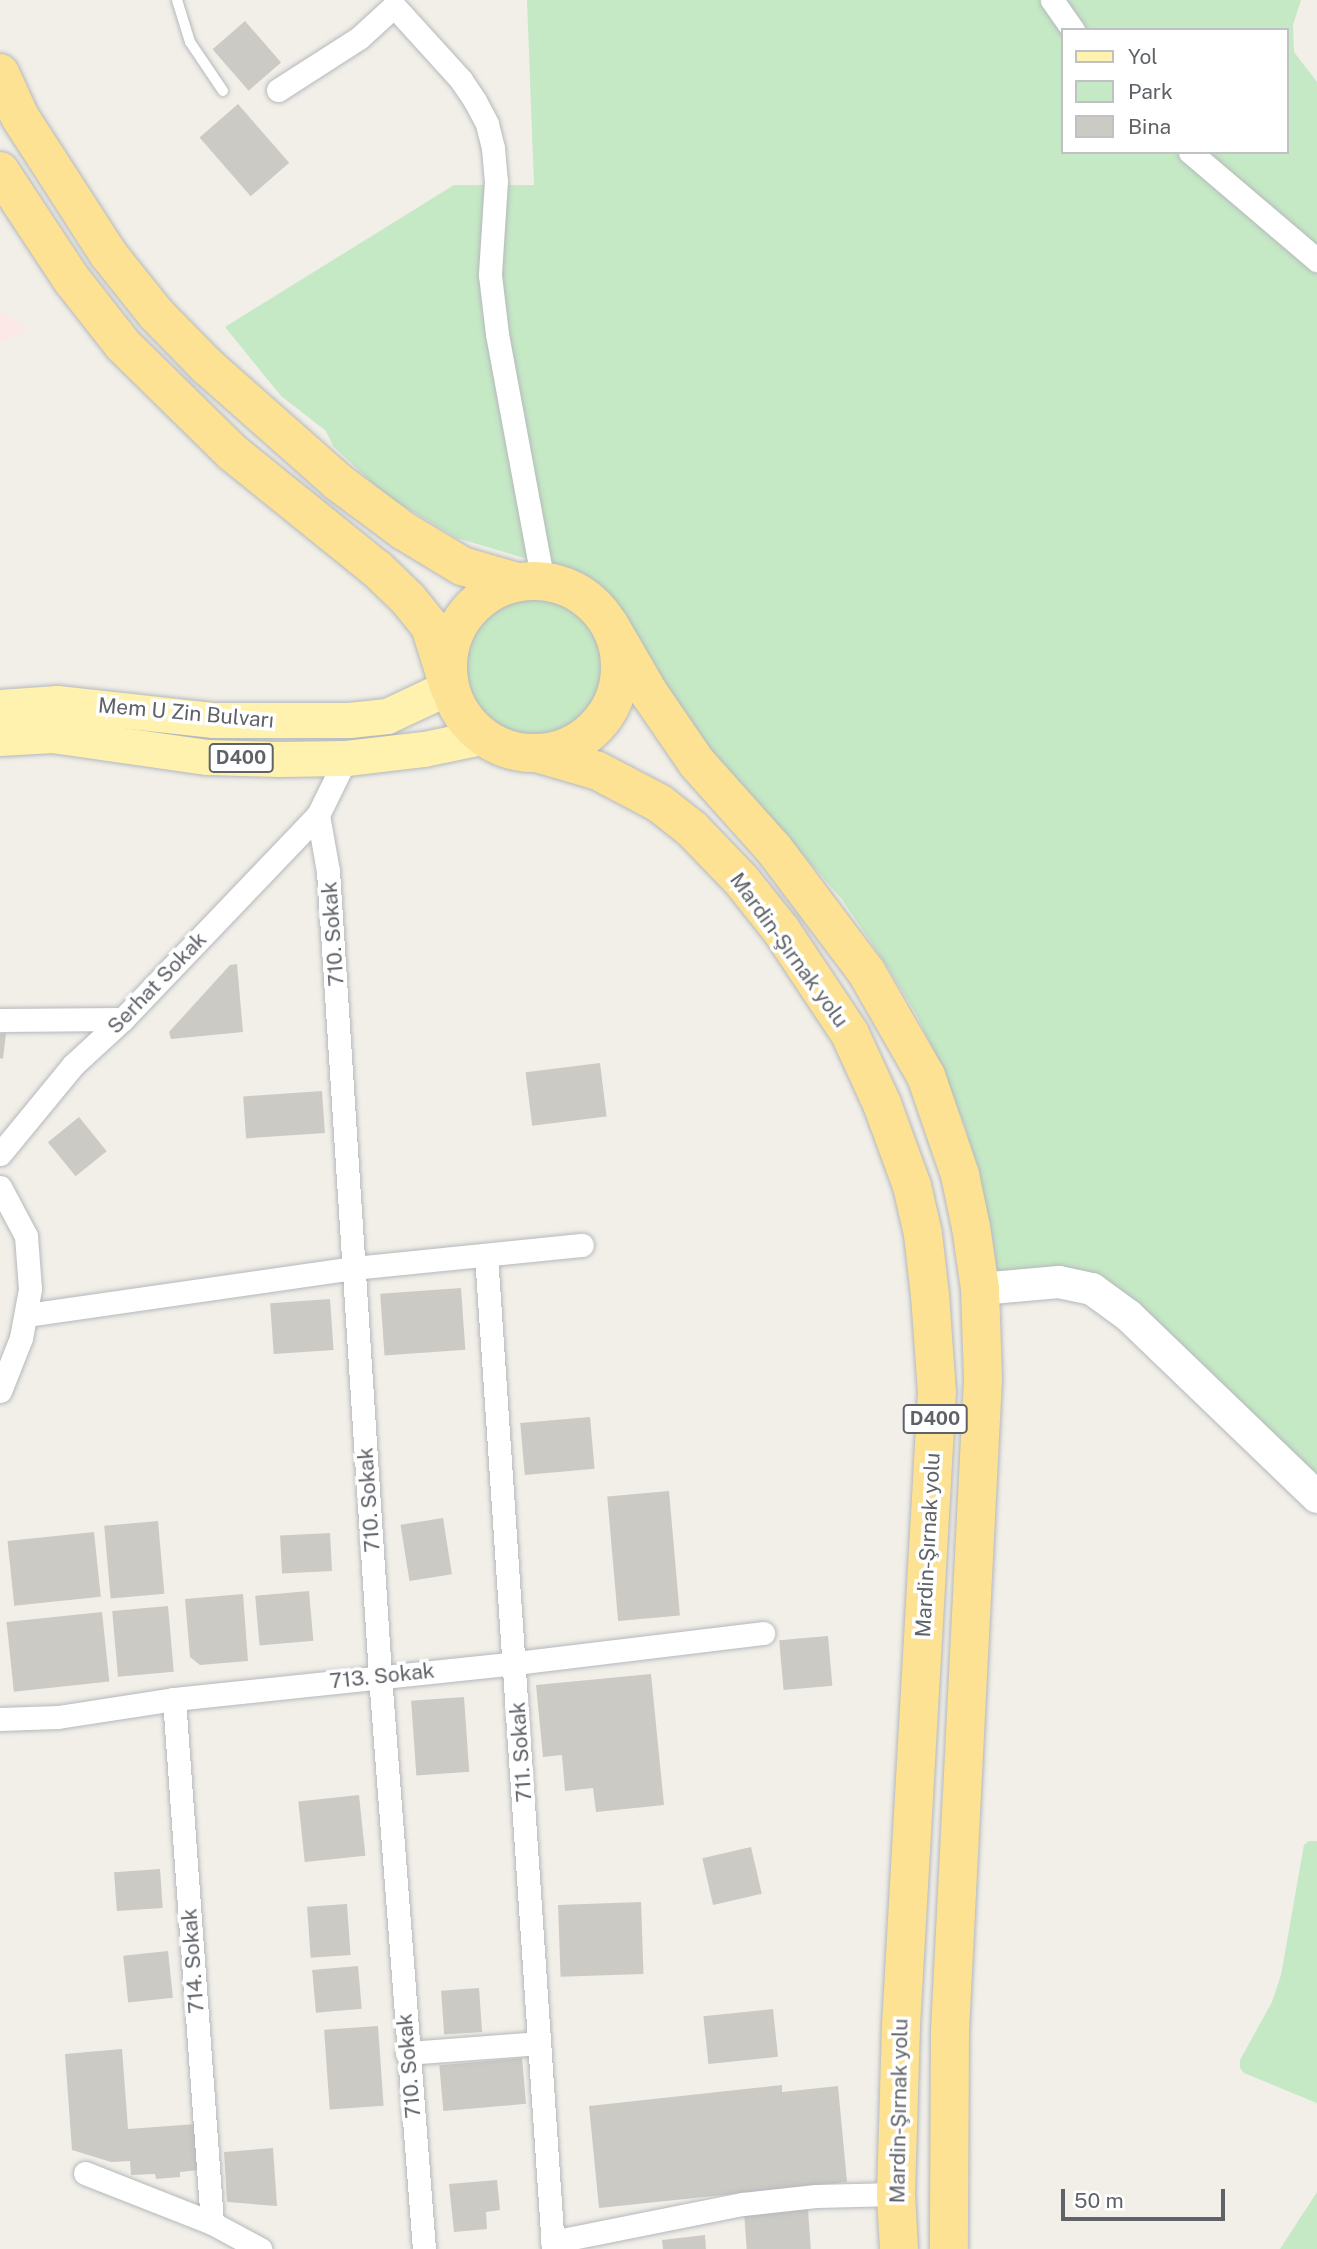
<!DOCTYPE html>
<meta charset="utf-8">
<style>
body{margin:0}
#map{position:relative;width:1317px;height:2249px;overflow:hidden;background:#f1efe8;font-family:"Public Sans",sans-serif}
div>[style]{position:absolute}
.medical>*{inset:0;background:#fce8e6}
.green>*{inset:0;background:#c5e8c5}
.round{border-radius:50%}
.building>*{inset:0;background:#cccac5;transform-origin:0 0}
.roads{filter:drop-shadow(0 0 2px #b5b8bc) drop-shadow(0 0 2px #b5b8bc)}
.lane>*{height:10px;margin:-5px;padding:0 5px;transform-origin:5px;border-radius:5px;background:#fff}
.street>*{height:23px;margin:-11.5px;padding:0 11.5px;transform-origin:11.5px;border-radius:11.5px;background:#fff}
.secondary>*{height:32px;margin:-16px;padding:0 16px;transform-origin:16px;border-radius:16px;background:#fff}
.primary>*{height:35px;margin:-17.5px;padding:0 17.5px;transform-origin:17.5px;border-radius:17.5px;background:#fff2af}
.highway>*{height:38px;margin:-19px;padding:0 19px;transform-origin:19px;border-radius:19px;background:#fde293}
.highway>.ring{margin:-19px;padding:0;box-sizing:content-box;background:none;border:38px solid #fde293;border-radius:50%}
span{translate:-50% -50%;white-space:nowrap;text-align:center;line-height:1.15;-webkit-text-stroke:7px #fff;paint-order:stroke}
.shield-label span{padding:2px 5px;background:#fff;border:2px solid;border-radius:5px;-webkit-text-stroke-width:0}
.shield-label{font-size:19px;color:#5f6368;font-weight:700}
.street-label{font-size:21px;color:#5f6368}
.legend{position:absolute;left:1061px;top:28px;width:228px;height:126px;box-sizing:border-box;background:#fff;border:2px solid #bfc1c3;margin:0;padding:9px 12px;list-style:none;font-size:21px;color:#5f6368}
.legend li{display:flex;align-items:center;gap:14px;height:35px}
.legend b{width:35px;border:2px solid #bfc1c3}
.scale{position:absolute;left:1061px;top:2189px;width:164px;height:32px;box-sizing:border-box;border:4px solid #5f6368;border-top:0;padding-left:9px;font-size:21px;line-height:24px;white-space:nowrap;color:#5f6368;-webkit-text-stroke:5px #fff;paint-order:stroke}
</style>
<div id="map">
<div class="medical">
<div style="clip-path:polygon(0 311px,30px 330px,0 342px)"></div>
</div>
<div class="green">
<div style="clip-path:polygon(evenodd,527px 0,1301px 0,1293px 25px,1294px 52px,1317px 82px,1317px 1497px,1092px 1289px,999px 1287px,991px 1229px,966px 1129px,943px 1070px,916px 1014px,887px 966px,841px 898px,686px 723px,623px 614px,606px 594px,574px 573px,457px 538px,385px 495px,333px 446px,326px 431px,281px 396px,225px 327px,454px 185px,534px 185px,527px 0,1063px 30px,1287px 30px,1287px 152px,1063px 152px,1063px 30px)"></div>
<div class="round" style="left:464px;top:593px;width:144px;height:144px"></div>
<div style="clip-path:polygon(1309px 1841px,1317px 1841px,1317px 2103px,1244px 2073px,1240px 2068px,1240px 2060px,1272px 2002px,1281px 1975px,1304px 1845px)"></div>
<div style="clip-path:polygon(1317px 2192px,1317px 2249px,1280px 2249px)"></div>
</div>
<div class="building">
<div style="left:245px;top:21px;width:55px;height:43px;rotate:49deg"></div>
<div style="left:238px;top:104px;width:78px;height:51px;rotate:49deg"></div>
<div style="clip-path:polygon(237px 964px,243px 1032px,171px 1039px,169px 1032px,230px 965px)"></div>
<div style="clip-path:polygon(6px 1033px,3px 1059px,0 1058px,0 1034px)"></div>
<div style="left:600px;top:1063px;width:54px;height:75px;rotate:83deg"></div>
<div style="left:322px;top:1091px;width:42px;height:79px;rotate:86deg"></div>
<div style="left:79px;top:1117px;width:44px;height:40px;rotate:51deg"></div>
<div style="left:461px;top:1288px;width:62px;height:81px;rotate:86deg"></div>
<div style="left:330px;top:1299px;width:51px;height:60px;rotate:86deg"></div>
<div style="left:590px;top:1417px;width:52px;height:70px;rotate:85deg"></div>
<div style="left:669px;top:1491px;width:125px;height:62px;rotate:85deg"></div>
<div style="left:443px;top:1518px;width:57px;height:43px;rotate:81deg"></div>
<div style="left:158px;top:1521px;width:73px;height:54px;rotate:85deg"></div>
<div style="left:94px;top:1532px;width:65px;height:87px;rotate:84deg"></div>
<div style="left:330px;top:1533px;width:38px;height:50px;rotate:87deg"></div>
<div style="left:309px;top:1591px;width:50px;height:54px;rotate:85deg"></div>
<div style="clip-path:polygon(243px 1594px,248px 1661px,200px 1665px,190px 1657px,185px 1599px)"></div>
<div style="left:168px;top:1606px;width:66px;height:56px;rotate:85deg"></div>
<div style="left:102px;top:1612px;width:70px;height:96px;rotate:84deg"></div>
<div style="left:828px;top:1636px;width:50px;height:49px;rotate:85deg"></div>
<div style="clip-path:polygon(651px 1674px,664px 1805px,596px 1812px,593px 1788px,565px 1791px,562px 1755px,543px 1757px,536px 1685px)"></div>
<div style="left:464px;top:1697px;width:75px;height:53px;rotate:86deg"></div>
<div style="left:359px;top:1795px;width:61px;height:61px;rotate:84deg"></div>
<div style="left:751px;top:1847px;width:48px;height:50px;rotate:77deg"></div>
<div style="left:160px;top:1869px;width:39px;height:46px;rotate:86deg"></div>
<div style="left:641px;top:1902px;width:72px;height:83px;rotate:88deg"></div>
<div style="left:347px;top:1904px;width:51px;height:40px;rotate:86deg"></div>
<div style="left:168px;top:1951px;width:47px;height:45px;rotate:84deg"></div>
<div style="left:358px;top:1966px;width:43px;height:46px;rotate:85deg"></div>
<div style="left:479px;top:1988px;width:44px;height:38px;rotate:86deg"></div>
<div style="left:773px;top:2009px;width:48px;height:70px;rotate:84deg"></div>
<div style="left:378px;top:2026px;width:80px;height:54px;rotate:86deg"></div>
<div style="clip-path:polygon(122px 2049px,128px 2129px,196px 2124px,199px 2170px,180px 2172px,180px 2177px,156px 2179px,155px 2174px,131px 2175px,130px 2161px,111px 2162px,72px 2150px,65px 2054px)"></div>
<div style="left:522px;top:2058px;width:46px;height:83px;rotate:85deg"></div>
<div style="clip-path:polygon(782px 2085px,782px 2092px,838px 2086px,847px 2182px,599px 2208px,589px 2106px)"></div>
<div style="clip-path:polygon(273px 2148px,277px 2206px,227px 2202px,224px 2152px)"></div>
<div style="clip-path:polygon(497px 2180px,500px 2210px,486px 2212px,487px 2229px,454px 2232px,449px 2184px)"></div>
<div style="left:808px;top:2209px;width:40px;height:64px;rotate:86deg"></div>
<div style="clip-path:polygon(705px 2235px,706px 2249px,663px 2249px,662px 2240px)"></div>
</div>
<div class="roads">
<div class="lane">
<div style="left:177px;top:0;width:44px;rotate:72.8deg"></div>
<div style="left:190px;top:42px;width:59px;rotate:56deg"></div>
</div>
<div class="street">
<div style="left:1052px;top:0;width:37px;rotate:55deg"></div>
<div style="left:278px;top:90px;width:96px;rotate:-32.7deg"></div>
<div style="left:359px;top:38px;width:47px;rotate:-42.4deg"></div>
<div style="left:394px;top:6px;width:100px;rotate:47.8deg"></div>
<div style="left:461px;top:80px;width:25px;rotate:56deg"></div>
<div style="left:475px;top:101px;width:26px;rotate:62deg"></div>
<div style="left:487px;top:124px;width:25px;rotate:76deg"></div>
<div style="left:493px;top:148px;width:33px;rotate:85deg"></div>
<div style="left:496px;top:181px;width:94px;rotate:93.7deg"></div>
<div style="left:490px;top:275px;width:59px;rotate:83.2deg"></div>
<div style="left:497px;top:334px;width:251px;rotate:79.5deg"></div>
<div style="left:1190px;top:152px;width:167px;rotate:40.4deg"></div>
<div style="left:346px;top:758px;width:64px;rotate:116.2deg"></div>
<div style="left:318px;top:815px;width:57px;rotate:79.9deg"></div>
<div style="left:328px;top:871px;width:807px;rotate:86.3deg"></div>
<div style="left:380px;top:1676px;width:575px;rotate:85.61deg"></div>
<div style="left:0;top:1020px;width:123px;rotate:-0.5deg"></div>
<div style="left:0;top:1154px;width:115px;rotate:-50.6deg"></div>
<div style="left:73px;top:1065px;width:68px;rotate:-42.6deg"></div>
<div style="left:123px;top:1019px;width:282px;rotate:-46.3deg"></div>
<div style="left:0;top:1187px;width:55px;rotate:62deg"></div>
<div style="left:26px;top:1236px;width:53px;rotate:85.7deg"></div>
<div style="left:30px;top:1289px;width:50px;rotate:100.4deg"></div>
<div style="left:21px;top:1338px;width:57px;rotate:111.6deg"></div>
<div style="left:486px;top:1255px;width:996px;rotate:86.14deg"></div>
<div style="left:27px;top:1315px;width:330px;rotate:-8.2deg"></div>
<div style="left:354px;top:1268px;width:229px;rotate:-5.8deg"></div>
<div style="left:174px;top:1699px;width:525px;rotate:85.85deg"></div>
<div style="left:0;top:1719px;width:58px;rotate:-2deg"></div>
<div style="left:58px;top:1717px;width:117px;rotate:-8.8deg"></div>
<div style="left:174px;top:1699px;width:344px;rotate:-6deg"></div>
<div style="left:516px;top:1663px;width:249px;rotate:-6.9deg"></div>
<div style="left:407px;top:2053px;width:132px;rotate:-4.3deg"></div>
<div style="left:85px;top:2173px;width:136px;rotate:21.5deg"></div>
<div style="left:212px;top:2223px;width:55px;rotate:28.4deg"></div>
<div style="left:552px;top:2242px;width:195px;rotate:-11.3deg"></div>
<div style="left:743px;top:2204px;width:73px;rotate:-6.3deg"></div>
<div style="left:816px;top:2196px;width:80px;rotate:-1.4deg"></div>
</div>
<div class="secondary">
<div style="left:980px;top:1289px;width:79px;rotate:-5.1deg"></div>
<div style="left:1059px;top:1282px;width:34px;rotate:12deg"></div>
<div style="left:1092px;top:1289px;width:46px;rotate:36.1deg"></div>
<div style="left:1129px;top:1316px;width:261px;rotate:43.9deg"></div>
</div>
<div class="primary">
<div style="left:0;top:707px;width:57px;rotate:-4deg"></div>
<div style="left:57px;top:703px;width:158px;rotate:6.2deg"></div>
<div style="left:214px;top:720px;width:135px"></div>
<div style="left:349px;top:720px;width:38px;rotate:-6deg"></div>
<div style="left:387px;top:716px;width:68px;rotate:-25.1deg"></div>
<div style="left:0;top:738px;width:52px;rotate:-3.3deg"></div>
<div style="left:52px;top:735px;width:157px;rotate:8.1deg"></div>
<div style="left:207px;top:757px;width:72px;rotate:1.6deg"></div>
<div style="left:279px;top:759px;width:67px;rotate:-0.9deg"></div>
<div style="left:346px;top:758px;width:79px;rotate:-6.6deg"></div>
<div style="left:424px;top:749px;width:58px;rotate:-11.9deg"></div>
</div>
<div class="highway">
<div style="left:0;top:73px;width:48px;rotate:65.6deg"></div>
<div style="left:20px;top:117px;width:164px;rotate:57.2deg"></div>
<div style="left:109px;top:255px;width:75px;rotate:51.5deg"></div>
<div style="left:156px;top:314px;width:73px;rotate:45.6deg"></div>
<div style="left:207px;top:366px;width:175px;rotate:41.5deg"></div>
<div style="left:338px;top:482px;width:82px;rotate:36.6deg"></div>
<div style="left:404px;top:531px;width:68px;rotate:31.1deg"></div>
<div style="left:462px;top:566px;width:57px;rotate:16.2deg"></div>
<div style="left:0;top:171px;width:131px;rotate:56.6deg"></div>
<div style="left:72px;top:280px;width:83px;rotate:51.9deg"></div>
<div style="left:123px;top:345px;width:154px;rotate:44.5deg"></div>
<div style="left:233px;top:453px;width:185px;rotate:38.9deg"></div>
<div style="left:377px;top:569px;width:43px;rotate:44.1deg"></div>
<div style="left:408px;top:599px;width:35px;rotate:51deg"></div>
<div style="left:430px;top:626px;width:64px;rotate:72.7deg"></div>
<div class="ring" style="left:448px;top:581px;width:134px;height:134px"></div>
<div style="left:609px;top:624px;width:80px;rotate:59.9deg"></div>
<div style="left:649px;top:693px;width:85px;rotate:55.6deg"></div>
<div style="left:697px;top:763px;width:115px;rotate:48.2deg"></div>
<div style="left:774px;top:849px;width:155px;rotate:53.1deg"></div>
<div style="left:867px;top:973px;width:119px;rotate:60.2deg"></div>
<div style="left:926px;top:1076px;width:105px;rotate:71deg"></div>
<div style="left:960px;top:1175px;width:53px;rotate:78.1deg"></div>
<div style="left:971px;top:1227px;width:63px;rotate:81.7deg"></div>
<div style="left:980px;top:1289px;width:90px;rotate:88.1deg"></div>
<div style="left:983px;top:1379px;width:653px;rotate:92.9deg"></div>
<div style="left:950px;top:2031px;width:218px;rotate:90.3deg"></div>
<div style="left:540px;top:754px;width:60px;rotate:16.3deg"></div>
<div style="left:598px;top:771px;width:69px;rotate:27.7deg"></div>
<div style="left:659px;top:803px;width:42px;rotate:38.2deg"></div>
<div style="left:692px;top:829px;width:72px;rotate:46.1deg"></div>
<div style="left:742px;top:881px;width:63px;rotate:51.5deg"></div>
<div style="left:781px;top:930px;width:125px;rotate:56.4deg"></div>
<div style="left:850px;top:1034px;width:77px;rotate:65.4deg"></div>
<div style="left:882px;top:1104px;width:87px;rotate:69.9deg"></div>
<div style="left:912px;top:1186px;width:49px;rotate:77.1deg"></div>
<div style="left:923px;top:1234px;width:61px;rotate:83.5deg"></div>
<div style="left:930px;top:1295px;width:97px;rotate:85.9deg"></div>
<div style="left:937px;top:1392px;width:635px;rotate:93.25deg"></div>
<div style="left:901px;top:2026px;width:168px;rotate:91.7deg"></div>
<div style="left:896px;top:2194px;width:55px;rotate:86.9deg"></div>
</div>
</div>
<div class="shield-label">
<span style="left:241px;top:758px">D400</span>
<span style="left:935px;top:1419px">D400</span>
</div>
<div class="street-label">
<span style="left:186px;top:713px;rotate:5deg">Mem U Zin Bulvarı</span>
<span style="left:333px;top:934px;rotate:-94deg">710. Sokak</span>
<span style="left:789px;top:950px;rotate:54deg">Mardin-Şırnak yolu</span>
<span style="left:157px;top:983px;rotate:-46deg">Serhat Sokak</span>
<span style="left:369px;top:1500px;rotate:-94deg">710. Sokak</span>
<span style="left:928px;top:1545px;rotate:-87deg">Mardin-Şırnak yolu</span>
<span style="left:382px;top:1676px;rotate:-6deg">713. Sokak</span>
<span style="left:521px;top:1752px;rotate:-94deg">711. Sokak</span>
<span style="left:193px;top:1961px;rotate:-94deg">714. Sokak</span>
<span style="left:409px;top:2066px;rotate:-95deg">710. Sokak</span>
<span style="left:899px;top:2111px;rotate:-89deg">Mardin-Şırnak yolu</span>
</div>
<ul class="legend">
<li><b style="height:9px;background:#fff2af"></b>Yol</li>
<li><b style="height:19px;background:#c5e8c5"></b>Park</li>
<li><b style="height:19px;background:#cccac5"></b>Bina</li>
</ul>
<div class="scale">50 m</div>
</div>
